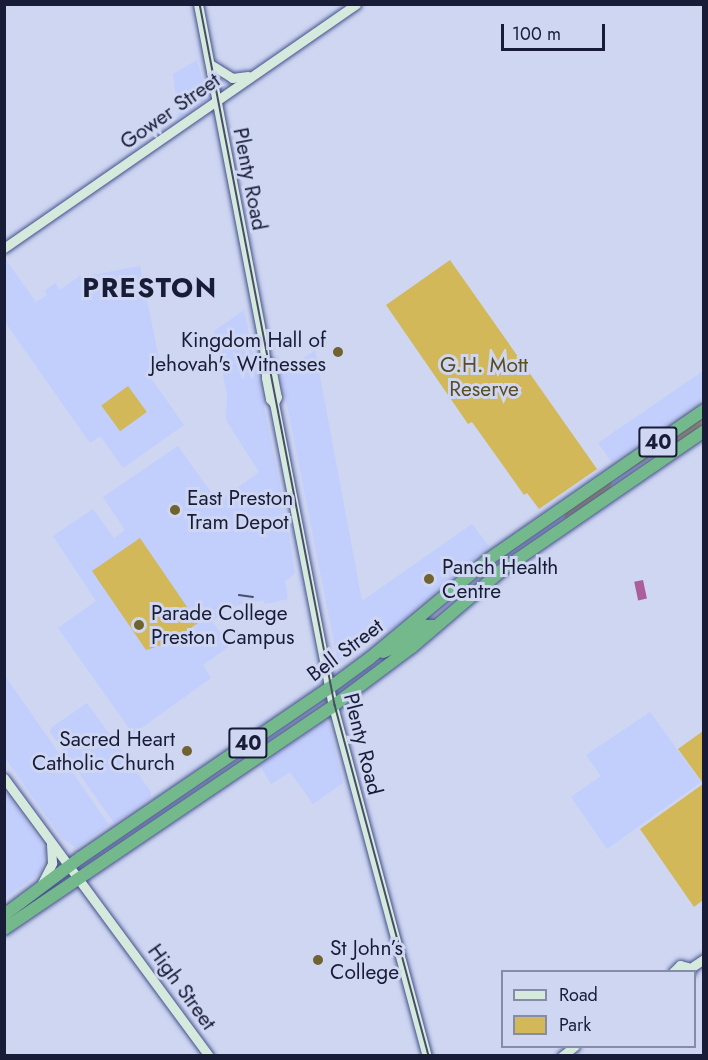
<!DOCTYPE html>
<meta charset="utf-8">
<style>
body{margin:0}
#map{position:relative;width:708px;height:1060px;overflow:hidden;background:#ced6f2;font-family:Jost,sans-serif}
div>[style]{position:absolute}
.built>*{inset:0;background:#c2cefc}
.green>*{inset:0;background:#d2b858;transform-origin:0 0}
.water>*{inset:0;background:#ab5d9c;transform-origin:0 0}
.roads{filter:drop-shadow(0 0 2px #45508d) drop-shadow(0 0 2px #45508d)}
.secondary>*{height:9px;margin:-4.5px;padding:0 4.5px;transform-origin:4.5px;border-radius:4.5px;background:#d5eadc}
.highway>*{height:12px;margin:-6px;padding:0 6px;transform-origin:6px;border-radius:6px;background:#73b98b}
.tram>*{height:1.5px;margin:-0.75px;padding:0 0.75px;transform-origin:0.75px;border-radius:0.75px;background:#494e68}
.dots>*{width:16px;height:16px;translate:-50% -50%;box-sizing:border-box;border:3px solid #ced6f2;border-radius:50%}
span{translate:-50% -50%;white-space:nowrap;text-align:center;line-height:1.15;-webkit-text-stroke:6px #ced6f2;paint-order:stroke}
.shield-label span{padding:2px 4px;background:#ced6f2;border:2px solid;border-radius:4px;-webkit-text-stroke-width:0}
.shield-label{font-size:20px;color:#181c36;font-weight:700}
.street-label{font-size:21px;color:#181c36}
.poi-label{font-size:21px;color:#181c36}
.right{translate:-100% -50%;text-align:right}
.left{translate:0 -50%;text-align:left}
.park-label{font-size:21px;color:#594d21}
.district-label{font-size:27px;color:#181c36;font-weight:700;letter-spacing:1.5px}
.frame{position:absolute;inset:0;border:6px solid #181c36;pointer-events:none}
.legend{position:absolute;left:501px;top:970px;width:195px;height:78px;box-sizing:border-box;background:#ced6f2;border:2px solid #858ca7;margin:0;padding:8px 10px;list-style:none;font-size:18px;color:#181c36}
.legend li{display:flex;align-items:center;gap:12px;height:30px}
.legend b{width:30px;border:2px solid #858ca7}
.scale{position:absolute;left:501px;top:24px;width:104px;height:27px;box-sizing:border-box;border:3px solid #181c36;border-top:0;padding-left:8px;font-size:18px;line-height:21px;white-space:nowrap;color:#181c36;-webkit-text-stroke:4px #ced6f2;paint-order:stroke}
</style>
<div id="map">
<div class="built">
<div style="clip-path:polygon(197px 60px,207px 99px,179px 118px,173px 74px)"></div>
<div style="clip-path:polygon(6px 260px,36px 302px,47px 295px,44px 291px,55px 283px,60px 290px,81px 275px,82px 277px,140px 266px,161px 369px,150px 377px,184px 425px,123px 468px,100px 436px,90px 443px,5px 322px)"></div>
<div style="clip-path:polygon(244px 310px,283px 500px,295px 574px,285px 581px,288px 599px,265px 604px,263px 600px,223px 609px,225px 612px,212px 621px,230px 646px,203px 665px,211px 678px,133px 734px,58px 628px,96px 601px,53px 536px,93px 509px,114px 538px,125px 530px,103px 497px,178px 446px,218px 502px,259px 472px,226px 420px,227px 394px,214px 331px)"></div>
<div style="clip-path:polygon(315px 350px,362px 601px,472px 524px,489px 546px,394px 627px,338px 662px,281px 374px)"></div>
<div style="clip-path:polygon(703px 371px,703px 399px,612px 462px,598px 443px)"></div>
<div style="clip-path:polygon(5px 676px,109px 825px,76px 848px,62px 838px,5px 758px)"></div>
<div style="clip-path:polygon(87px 703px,151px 792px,150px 798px,114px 823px,50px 732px,51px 728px)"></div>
<div style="clip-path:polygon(650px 712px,701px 782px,607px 849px,571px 797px,601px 776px,586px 755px)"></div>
<div style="clip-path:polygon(324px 722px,329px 724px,343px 783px,313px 804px,290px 772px,271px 784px,260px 766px)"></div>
<div style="clip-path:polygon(4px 789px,46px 850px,41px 872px,5px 898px)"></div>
</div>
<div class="green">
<div style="clip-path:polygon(450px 260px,597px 469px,539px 509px,527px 493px,524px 495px,472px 422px,468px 424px,386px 305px)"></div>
<div style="left:128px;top:386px;width:32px;height:33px;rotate:54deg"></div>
<div style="clip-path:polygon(703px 416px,703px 425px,669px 449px,652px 456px,622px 475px)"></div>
<div style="clip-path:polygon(609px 482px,612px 482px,610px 489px,564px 519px,565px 513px)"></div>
<div style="clip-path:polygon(140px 538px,198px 623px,169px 643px,146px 650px,92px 571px)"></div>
<div style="clip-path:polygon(703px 731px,704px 781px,702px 782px,678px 749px)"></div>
<div style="clip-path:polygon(703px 784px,703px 900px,694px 907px,640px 829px)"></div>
</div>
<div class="water">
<div style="left:643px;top:580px;width:19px;height:9px;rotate:78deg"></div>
</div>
<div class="roads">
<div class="secondary">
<div style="left:198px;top:4px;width:349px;rotate:79.1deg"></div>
<div style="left:264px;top:347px;width:31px;rotate:86deg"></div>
<div style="left:266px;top:378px;width:21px;rotate:79deg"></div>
<div style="left:270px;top:399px;width:6px;rotate:45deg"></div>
<div style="left:274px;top:403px;width:309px;rotate:79deg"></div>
<div style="left:333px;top:706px;width:362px;rotate:75deg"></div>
<div style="left:210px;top:64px;width:26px;rotate:32deg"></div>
<div style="left:232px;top:78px;width:16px;rotate:-7deg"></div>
<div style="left:4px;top:248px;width:428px;rotate:-34.7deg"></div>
<div style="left:267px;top:361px;width:6px;rotate:45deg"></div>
<div style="left:271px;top:365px;width:7px;rotate:82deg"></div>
<div style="left:272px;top:372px;width:25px;rotate:79deg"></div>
<div style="left:277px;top:397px;width:7px;rotate:117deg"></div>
<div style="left:4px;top:778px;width:345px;rotate:53.6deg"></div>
<div style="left:40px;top:887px;width:27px;rotate:-63deg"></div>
<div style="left:52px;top:863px;width:20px;rotate:-93deg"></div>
<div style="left:689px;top:969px;width:18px;rotate:-34deg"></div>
<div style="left:673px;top:972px;width:10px;rotate:-45deg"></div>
<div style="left:680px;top:965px;width:7px;rotate:16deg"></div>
<div style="left:687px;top:967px;width:6px;rotate:59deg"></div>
<div style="left:562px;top:1056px;width:16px;rotate:-38deg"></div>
</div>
<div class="highway">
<div style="left:383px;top:652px;width:16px;rotate:-22deg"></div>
<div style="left:398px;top:646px;width:34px;rotate:-37deg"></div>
<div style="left:425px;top:626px;width:11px"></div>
<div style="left:4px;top:915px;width:95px;rotate:-36.9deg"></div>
<div style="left:80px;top:858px;width:300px;rotate:-34.3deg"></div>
<div style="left:328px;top:689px;width:52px;rotate:-36.4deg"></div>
<div style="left:370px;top:658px;width:155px;rotate:-39.8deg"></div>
<div style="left:489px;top:559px;width:262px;rotate:-34.7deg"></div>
<div style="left:4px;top:929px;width:397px;rotate:-34.1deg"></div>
<div style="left:333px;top:706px;width:99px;rotate:-36.8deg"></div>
<div style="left:412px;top:647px;width:118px;rotate:-40.5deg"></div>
<div style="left:502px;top:570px;width:245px;rotate:-34.5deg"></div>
</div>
</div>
<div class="tram">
<div style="left:200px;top:4px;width:714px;rotate:79.1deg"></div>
<div style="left:335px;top:705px;width:363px;rotate:75deg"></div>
<div style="left:239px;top:595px;width:14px;rotate:8deg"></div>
</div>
<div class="dots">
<div style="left:338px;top:352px;background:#716330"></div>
<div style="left:175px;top:510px;background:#716330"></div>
<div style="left:429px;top:579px;background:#716330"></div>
<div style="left:139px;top:625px;background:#716330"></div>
<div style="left:187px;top:751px;background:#716330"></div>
<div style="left:318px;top:960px;background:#716330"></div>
</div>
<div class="shield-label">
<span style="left:658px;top:442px">40</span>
<span style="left:248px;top:743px">40</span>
</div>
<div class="street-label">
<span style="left:170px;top:111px;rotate:-35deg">Gower Street</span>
<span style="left:250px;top:179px;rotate:79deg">Plenty Road</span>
<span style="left:345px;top:650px;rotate:-37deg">Bell Street</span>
<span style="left:363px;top:744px;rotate:76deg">Plenty Road</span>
<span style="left:182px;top:987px;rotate:54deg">High Street</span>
</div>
<div class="poi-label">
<span class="right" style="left:326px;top:352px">Kingdom Hall of<br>Jehovah's Witnesses</span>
<span class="left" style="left:187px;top:510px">East Preston<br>Tram Depot</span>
<span class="left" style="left:442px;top:579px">Panch Health<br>Centre</span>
<span class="left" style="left:151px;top:625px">Parade College<br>Preston Campus</span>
<span class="right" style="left:175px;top:751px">Sacred Heart<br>Catholic Church</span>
<span class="left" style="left:330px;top:960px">St John’s<br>College</span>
</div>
<div class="park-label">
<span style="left:484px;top:377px">G.H. Mott<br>Reserve</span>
</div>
<div class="district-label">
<span style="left:150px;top:288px">PRESTON</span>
</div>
<div class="frame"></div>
<ul class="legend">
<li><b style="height:8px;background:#d5eadc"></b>Road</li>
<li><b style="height:16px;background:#d2b858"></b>Park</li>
</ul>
<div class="scale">100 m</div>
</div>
